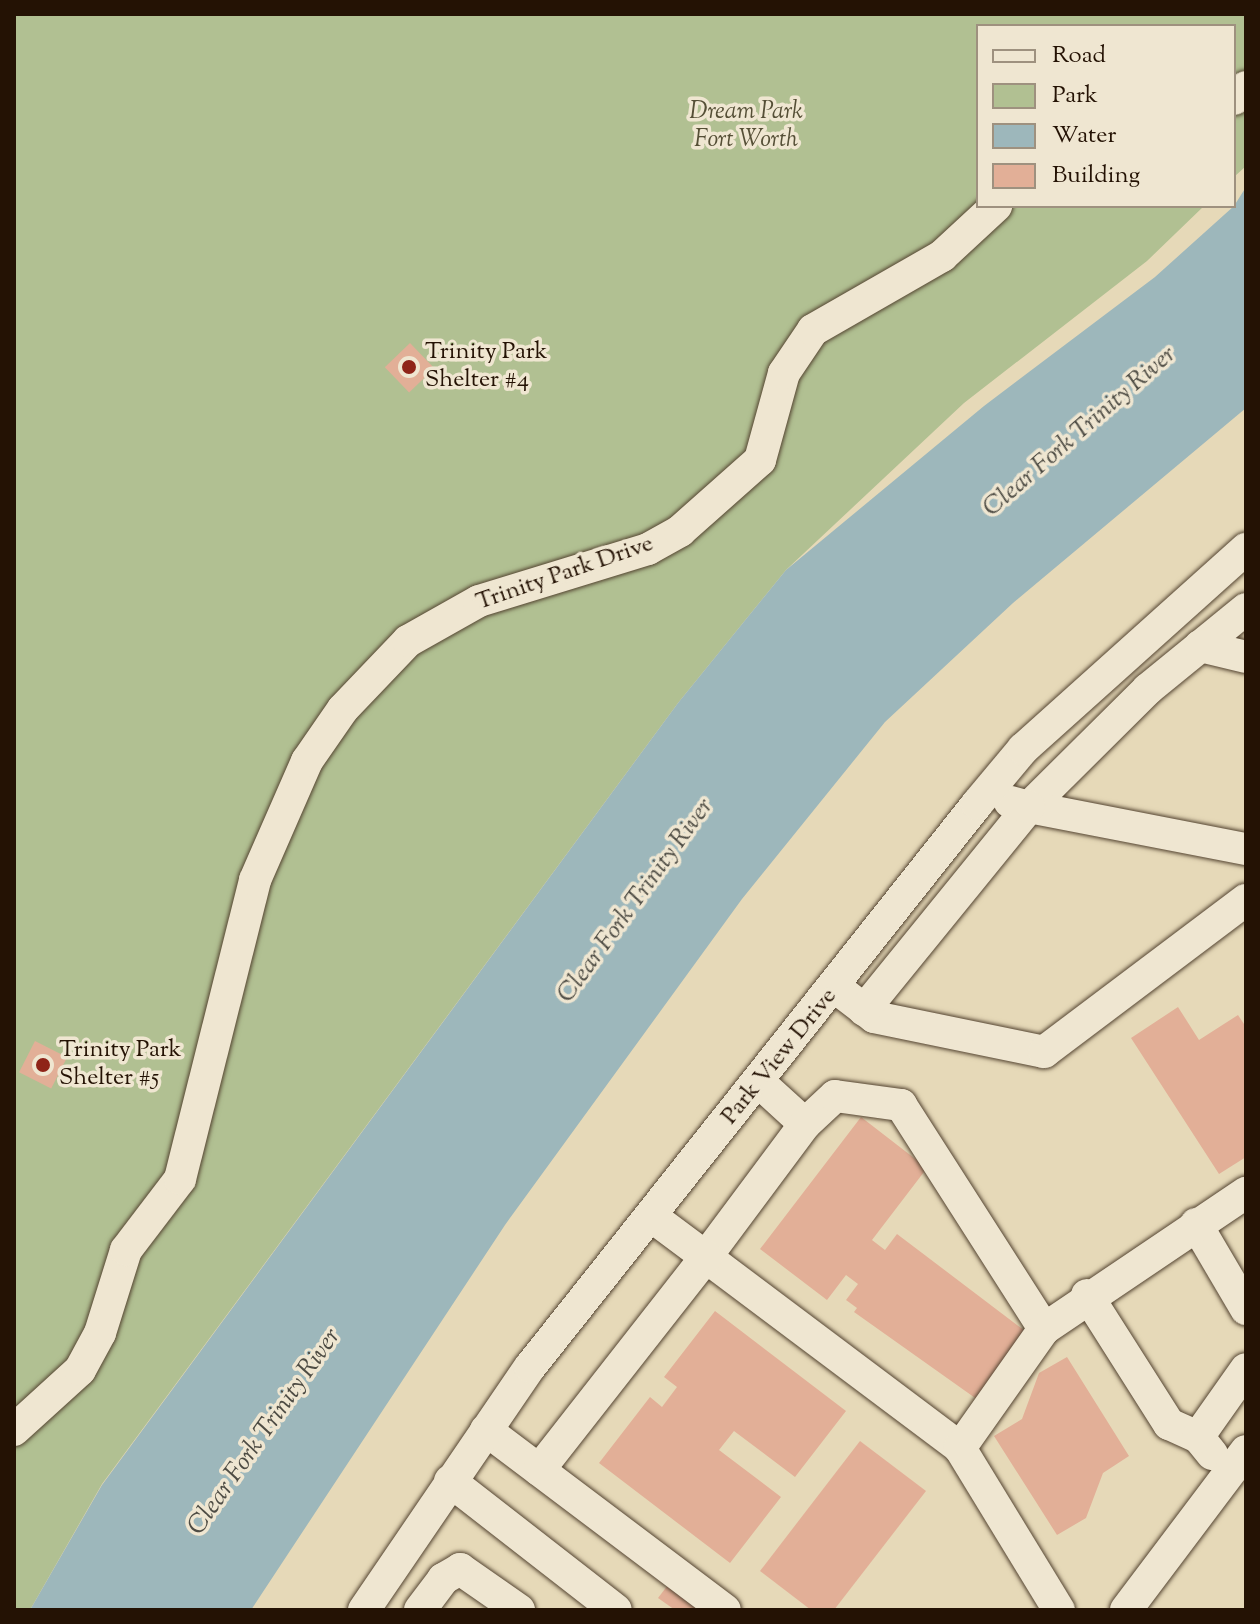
<!DOCTYPE html>
<style>
body{margin:0}
#map{position:relative;width:1260px;height:1624px;overflow:hidden;background:#e6d9b8;font-family:"Sorts Mill Goudy",serif}
div>[style]{position:absolute}
.green>*{inset:0;background:#b1c092}
.water>*{inset:0;background:#9db7bb}
.building>*{inset:0;background:#e2af97;transform-origin:0 0}
.roads{filter:drop-shadow(0 0 2px #544431) drop-shadow(0 0 2px #544431)}
.minor>*{height:32px;margin:-16px;padding:0 16px;transform-origin:16px;border-radius:16px;background:#efe6d1}
.dots>*{width:22px;height:22px;translate:-50% -50%;box-sizing:border-box;border:4px solid #efe6d1;border-radius:50%}
span{translate:-50% -50%;white-space:nowrap;text-align:center;line-height:1.15;-webkit-text-stroke:7px #efe6d1;paint-order:stroke}
.park-label{font-size:24px;color:#554f36;font-style:italic}
.poi-label{font-size:24px;color:#241204}
.left{translate:0 -50%;text-align:left}
.street-label{font-size:24px;color:#241204}
.water-label{font-size:26px;color:#4e4c44;font-style:italic}
.frame{position:absolute;inset:0;border:16px solid #241204;pointer-events:none}
.legend{position:absolute;left:976px;top:24px;width:260px;height:184px;box-sizing:border-box;background:#efe6d1;border:2px solid #9e917f;margin:0;padding:10px 14px;list-style:none;font-size:24px;color:#241204}
.legend li{display:flex;align-items:center;gap:16px;height:40px}
.legend b{width:40px;border:2px solid #9e917f}
</style>
<div id="map">
<div class="green">
<div style="clip-path:polygon(14px 14px,1246px 14px,1246px 166px,1234px 177px,1234px 26px,978px 26px,978px 206px,1204px 206px,1147px 261px,964px 403px,786px 570px,678px 703px,102px 1484px,30px 1610px,14px 1610px)"></div>
</div>
<div class="water">
<div style="clip-path:polygon(1246px 187px,1246px 408px,1013px 603px,885px 722px,742px 899px,505px 1225px,251px 1610px,30px 1610px,102px 1485px,678px 703px,786px 570px,984px 406px,1155px 277px,1234px 206px)"></div>
</div>
<div class="building">
<div style="left:410px;top:343px;width:35px;height:35px;rotate:46deg"></div>
<div style="clip-path:polygon(1178px 1007px,1199px 1040px,1238px 1015px,1246px 1027px,1246px 1157px,1219px 1174px,1131px 1038px)"></div>
<div style="left:35px;top:1041px;width:36px;height:35px;rotate:27deg"></div>
<div style="clip-path:polygon(861px 1117px,927px 1168px,872px 1240px,885px 1250px,897px 1234px,1029px 1334px,978px 1400px,854px 1312px,857px 1308px,846px 1300px,858px 1284px,846px 1275px,827px 1300px,760px 1249px)"></div>
<div style="clip-path:polygon(715px 1311px,846px 1411px,795px 1477px,734px 1431px,719px 1450px,781px 1497px,730px 1563px,599px 1463px,650px 1397px,662px 1407px,677px 1387px,664px 1377px)"></div>
<div style="clip-path:polygon(1067px 1357px,1129px 1456px,1103px 1473px,1086px 1518px,1057px 1535px,994px 1436px,1022px 1419px,1039px 1373px)"></div>
<div style="clip-path:polygon(860px 1441px,926px 1491px,834px 1610px,811px 1610px,760px 1571px)"></div>
<div style="clip-path:polygon(671px 1581px,701px 1603px,696px 1610px,675px 1610px,658px 1598px)"></div>
</div>
<div class="roads">
<div class="minor">
<div style="left:1234px;top:99px;width:17px;rotate:-45deg"></div>
<div style="left:1246px;top:609px;width:127px;rotate:140.8deg"></div>
<div style="left:1148px;top:689px;width:168px;rotate:135.2deg"></div>
<div style="left:1029px;top:807px;width:221px;rotate:11deg"></div>
<div style="left:1200px;top:646px;width:47px;rotate:13.4deg"></div>
<div style="left:835px;top:987px;width:49px;rotate:37.6deg"></div>
<div style="left:874px;top:1017px;width:174px;rotate:11.6deg"></div>
<div style="left:1044px;top:1052px;width:253px;rotate:-37deg"></div>
<div style="left:864px;top:1010px;width:262px;rotate:-50.9deg"></div>
<div style="left:1029px;top:807px;width:20px;rotate:-165deg"></div>
<div style="left:760px;top:1083px;width:61px;rotate:42.3deg"></div>
<div style="left:805px;top:1124px;width:166px;rotate:126.7deg"></div>
<div style="left:706px;top:1257px;width:318px;rotate:36.9deg"></div>
<div style="left:960px;top:1448px;width:190px;rotate:58.6deg"></div>
<div style="left:805px;top:1124px;width:41px;rotate:-43deg"></div>
<div style="left:835px;top:1096px;width:67px;rotate:7.8deg"></div>
<div style="left:901px;top:1105px;width:266px;rotate:57.4deg"></div>
<div style="left:1044px;top:1329px;width:146px;rotate:125.2deg"></div>
<div style="left:1196px;top:1224px;width:99px;rotate:59.5deg"></div>
<div style="left:1087px;top:1295px;width:153px;rotate:57.6deg"></div>
<div style="left:1169px;top:1424px;width:32px;rotate:24deg"></div>
<div style="left:1044px;top:1329px;width:244px;rotate:-34deg"></div>
<div style="left:14px;top:1430px;width:89px;rotate:-42.3deg"></div>
<div style="left:80px;top:1370px;width:42px;rotate:-61.6deg"></div>
<div style="left:100px;top:1333px;width:87px;rotate:-72.6deg"></div>
<div style="left:126px;top:1250px;width:89px;rotate:-52.7deg"></div>
<div style="left:180px;top:1179px;width:308px;rotate:-75.9deg"></div>
<div style="left:255px;top:880px;width:130px;rotate:-66.4deg"></div>
<div style="left:307px;top:761px;width:63px;rotate:-55.3deg"></div>
<div style="left:343px;top:709px;width:94px;rotate:-46.3deg"></div>
<div style="left:408px;top:641px;width:81px;rotate:-29.4deg"></div>
<div style="left:479px;top:601px;width:177px;rotate:-17.1deg"></div>
<div style="left:648px;top:549px;width:37px;rotate:-29deg"></div>
<div style="left:680px;top:531px;width:107px;rotate:-41.6deg"></div>
<div style="left:760px;top:460px;width:90px;rotate:-74.6deg"></div>
<div style="left:784px;top:373px;width:52px;rotate:-56deg"></div>
<div style="left:813px;top:330px;width:149px;rotate:-29.8deg"></div>
<div style="left:942px;top:256px;width:74px;rotate:-42.8deg"></div>
<div style="left:486px;top:1430px;width:299px;rotate:37deg"></div>
<div style="left:1212px;top:1454px;width:22px;rotate:-129deg"></div>
<div style="left:1198px;top:1437px;width:83px;rotate:-54.8deg"></div>
<div style="left:539px;top:1470px;width:271px;rotate:-51.9deg"></div>
<div style="left:706px;top:1257px;width:69px;rotate:-143.3deg"></div>
<div style="left:450px;top:1481px;width:210px;rotate:37.9deg"></div>
<div style="left:364px;top:1610px;width:294px;rotate:-55.7deg"></div>
<div style="left:530px;top:1367px;width:719px;rotate:-51.55deg"></div>
<div style="left:977px;top:804px;width:72px;rotate:-50.1deg"></div>
<div style="left:1023px;top:749px;width:300px;rotate:-41.9deg"></div>
<div style="left:420px;top:1610px;width:39px;rotate:-53deg"></div>
<div style="left:443px;top:1579px;width:20px;rotate:-30deg"></div>
<div style="left:460px;top:1569px;width:72px;rotate:34.8deg"></div>
<div style="left:1126px;top:1610px;width:199px;rotate:-53deg"></div>
</div>
</div>
<div class="dots">
<div style="left:409px;top:367px;background:#8f2418"></div>
<div style="left:43px;top:1065px;background:#8f2418"></div>
</div>
<div class="park-label">
<span style="left:746px;top:127px">Dream Park<br>Fort Worth</span>
</div>
<div class="poi-label">
<span class="left" style="left:425px;top:367px">Trinity Park<br>Shelter #4</span>
<span class="left" style="left:59px;top:1065px">Trinity Park<br>Shelter #5</span>
</div>
<div class="street-label">
<span style="left:565px;top:574px;rotate:-19deg">Trinity Park Drive</span>
<span style="left:780px;top:1057px;rotate:-51deg">Park View Drive</span>
</div>
<div class="water-label">
<span style="left:1080px;top:432px;rotate:-41deg">Clear Fork Trinity River</span>
<span style="left:636px;top:901px;rotate:-54deg">Clear Fork Trinity River</span>
<span style="left:265px;top:1432px;rotate:-55deg">Clear Fork Trinity River</span>
</div>
<div class="frame"></div>
<ul class="legend">
<li><b style="height:10px;background:#efe6d1"></b>Road</li>
<li><b style="height:22px;background:#b1c092"></b>Park</li>
<li><b style="height:22px;background:#9db7bb"></b>Water</li>
<li><b style="height:22px;background:#e2af97"></b>Building</li>
</ul>
</div>
